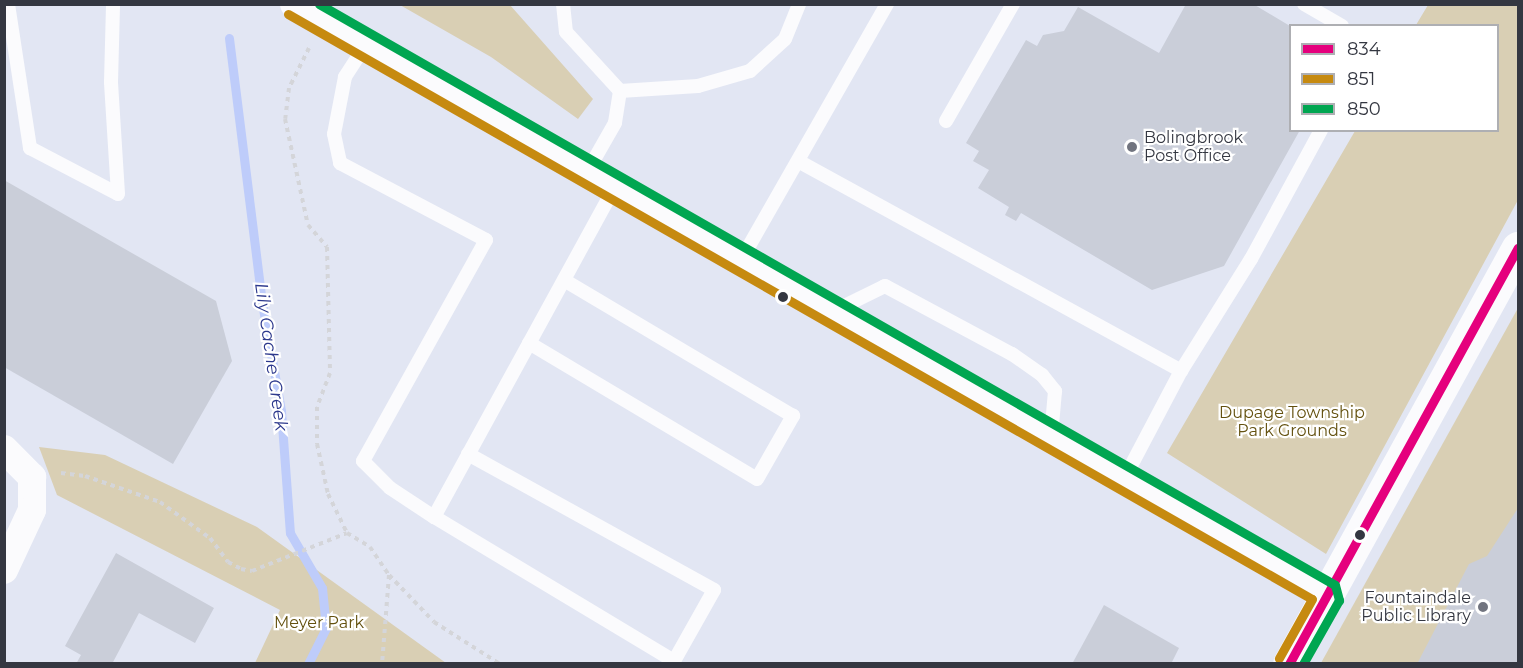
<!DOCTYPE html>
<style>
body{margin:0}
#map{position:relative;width:1523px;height:668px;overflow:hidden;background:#e2e6f3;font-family:Montserrat,sans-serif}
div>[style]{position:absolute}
.green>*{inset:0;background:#d9cfb4}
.stream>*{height:9px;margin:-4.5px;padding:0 4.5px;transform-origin:4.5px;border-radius:4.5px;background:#beccfa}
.building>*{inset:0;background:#caced9}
.path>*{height:4px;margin-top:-2px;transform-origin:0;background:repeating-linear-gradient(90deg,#d4d5d9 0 4.5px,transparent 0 9px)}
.service>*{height:14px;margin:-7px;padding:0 7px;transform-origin:7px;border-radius:7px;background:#fbfbfd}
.minor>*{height:28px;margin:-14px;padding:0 14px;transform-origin:14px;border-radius:14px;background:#fbfbfd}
.tertiary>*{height:33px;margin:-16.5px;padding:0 16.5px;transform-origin:16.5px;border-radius:16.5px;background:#fbfbfd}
.bus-1>*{height:9px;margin:-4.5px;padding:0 4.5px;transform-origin:4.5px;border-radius:4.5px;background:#e5007d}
.bus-2>*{height:9px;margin:-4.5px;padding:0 4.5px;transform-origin:4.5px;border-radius:4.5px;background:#c68a10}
.bus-3>*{height:9px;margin:-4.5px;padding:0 4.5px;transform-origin:4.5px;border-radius:4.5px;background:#00a651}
.dots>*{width:16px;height:16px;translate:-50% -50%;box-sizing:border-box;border:3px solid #fff;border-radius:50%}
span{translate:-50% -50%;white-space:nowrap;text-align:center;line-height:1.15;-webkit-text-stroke:4.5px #fff;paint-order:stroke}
.poi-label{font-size:16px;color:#343741}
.left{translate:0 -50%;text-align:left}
.right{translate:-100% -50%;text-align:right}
.park-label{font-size:16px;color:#64510f}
.water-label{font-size:18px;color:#2d398d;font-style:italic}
.frame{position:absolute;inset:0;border:6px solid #343741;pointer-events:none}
.legend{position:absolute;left:1289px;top:24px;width:210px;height:108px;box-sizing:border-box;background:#fff;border:2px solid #aeafb3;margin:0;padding:8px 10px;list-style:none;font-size:18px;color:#343741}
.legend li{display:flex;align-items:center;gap:12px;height:30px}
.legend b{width:30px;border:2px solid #aeafb3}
</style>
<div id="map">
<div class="green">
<div style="clip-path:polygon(400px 5px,510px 5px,593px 99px,578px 119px,491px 57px)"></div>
<div style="clip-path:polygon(1428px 5px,1518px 5px,1518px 200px,1326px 554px,1167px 453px,1355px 131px,1498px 130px,1498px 26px,1416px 25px)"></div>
<div style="clip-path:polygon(1518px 308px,1518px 663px,1321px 663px)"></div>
<div style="clip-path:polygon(39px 447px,105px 455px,257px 527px,446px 663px,255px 663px,280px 610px,57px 495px)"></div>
</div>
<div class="stream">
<div style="left:229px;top:38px;width:267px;rotate:82.9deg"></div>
<div style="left:262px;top:303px;width:110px;rotate:80deg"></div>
<div style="left:281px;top:411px;width:122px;rotate:85.8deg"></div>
<div style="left:290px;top:533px;width:64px;rotate:59.8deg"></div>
<div style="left:322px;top:588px;width:40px;rotate:84.3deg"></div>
<div style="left:326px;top:628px;width:40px;rotate:116.6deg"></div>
</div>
<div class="building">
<div style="clip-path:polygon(1186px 4px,1253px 4px,1290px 26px,1290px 130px,1300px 130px,1224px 266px,1152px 290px,1021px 213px,1016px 221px,1005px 215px,1009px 207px,978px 188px,989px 170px,973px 161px,979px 151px,966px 143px,1026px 40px,1037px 46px,1043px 35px,1064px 31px,1078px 7px,1159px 53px)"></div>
<div style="clip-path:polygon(4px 180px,216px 301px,232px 361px,173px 464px,4px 367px)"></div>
<div style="clip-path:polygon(1518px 508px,1518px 664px,1417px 664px,1469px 564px,1487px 556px)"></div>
<div style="clip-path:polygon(116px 553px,214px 608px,195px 643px,139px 613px,112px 664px,76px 664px,81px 655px,65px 646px)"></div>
<div style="clip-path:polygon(1104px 605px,1179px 648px,1171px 664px,1072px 664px)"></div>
</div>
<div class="path">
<div style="left:309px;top:48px;width:45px;rotate:116.6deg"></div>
<div style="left:289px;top:88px;width:31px;rotate:97deg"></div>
<div style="left:285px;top:119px;width:108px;rotate:77.8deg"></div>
<div style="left:308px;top:225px;width:29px;rotate:49deg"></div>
<div style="left:327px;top:247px;width:126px;rotate:88.6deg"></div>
<div style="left:330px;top:373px;width:36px;rotate:111deg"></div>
<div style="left:317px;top:407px;width:37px;rotate:90deg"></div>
<div style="left:317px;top:444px;width:51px;rotate:77.6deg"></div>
<div style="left:328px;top:494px;width:43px;rotate:64deg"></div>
<div style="left:347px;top:533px;width:27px;rotate:31deg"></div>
<div style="left:370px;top:547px;width:34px;rotate:56deg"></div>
<div style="left:389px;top:575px;width:89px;rotate:94.5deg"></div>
<div style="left:61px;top:473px;width:24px;rotate:7deg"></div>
<div style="left:85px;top:476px;width:79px;rotate:19.1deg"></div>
<div style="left:160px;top:502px;width:62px;rotate:35.8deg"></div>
<div style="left:210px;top:538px;width:30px;rotate:53deg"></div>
<div style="left:228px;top:562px;width:15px;rotate:28deg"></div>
<div style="left:241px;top:569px;width:11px;rotate:10deg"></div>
<div style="left:252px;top:571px;width:102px;rotate:-21.8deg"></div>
<div style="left:389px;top:575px;width:65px;rotate:46.2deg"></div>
<div style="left:434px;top:622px;width:78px;rotate:32.5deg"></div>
</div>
<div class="service">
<div style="left:8px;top:4px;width:146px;rotate:81.3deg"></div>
<div style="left:30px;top:148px;width:99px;rotate:27.6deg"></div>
<div style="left:118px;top:194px;width:112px;rotate:-93.6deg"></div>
<div style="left:111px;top:82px;width:78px;rotate:-88.5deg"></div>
<div style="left:563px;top:4px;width:28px;rotate:84deg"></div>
<div style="left:566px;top:32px;width:80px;rotate:47.5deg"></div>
<div style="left:620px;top:91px;width:32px;rotate:99deg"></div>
<div style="left:615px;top:123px;width:56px;rotate:119.7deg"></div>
<div style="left:1304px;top:4px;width:44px;rotate:30.1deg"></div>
<div style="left:365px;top:46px;width:37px;rotate:123deg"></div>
<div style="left:345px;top:77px;width:58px;rotate:100.9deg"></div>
<div style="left:334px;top:134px;width:30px;rotate:78deg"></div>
<div style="left:340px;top:163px;width:165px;rotate:27.8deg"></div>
<div style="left:486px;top:240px;width:253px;rotate:119.1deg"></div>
<div style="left:363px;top:461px;width:38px;rotate:45deg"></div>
<div style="left:390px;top:488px;width:53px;rotate:33.4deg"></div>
<div style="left:620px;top:91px;width:78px;rotate:-3.7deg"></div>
<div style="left:698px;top:86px;width:54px;rotate:-16.1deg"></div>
<div style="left:750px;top:71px;width:47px;rotate:-42.4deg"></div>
<div style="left:785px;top:39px;width:38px;rotate:-68deg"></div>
<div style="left:946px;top:121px;width:135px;rotate:-60.2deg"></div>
<div style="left:798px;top:161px;width:437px;rotate:28.7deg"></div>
<div style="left:741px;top:260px;width:295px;rotate:-60.3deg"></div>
<div style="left:832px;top:312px;width:59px;rotate:-26.1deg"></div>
<div style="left:885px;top:286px;width:144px;rotate:28.2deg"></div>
<div style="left:1012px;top:354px;width:37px;rotate:35deg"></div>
<div style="left:1042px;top:375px;width:21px;rotate:51deg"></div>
<div style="left:1055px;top:391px;width:46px;rotate:95deg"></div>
<div style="left:529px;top:343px;width:265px;rotate:30.8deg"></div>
<div style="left:757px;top:479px;width:73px;rotate:-60.3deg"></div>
<div style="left:793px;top:416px;width:266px;rotate:-149.3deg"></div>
<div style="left:468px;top:454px;width:281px;rotate:28.9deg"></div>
<div style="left:714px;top:590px;width:81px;rotate:119.4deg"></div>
<div style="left:674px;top:661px;width:280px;rotate:-149deg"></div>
<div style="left:434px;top:517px;width:375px;rotate:-61.3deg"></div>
<div style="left:1124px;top:479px;width:122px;rotate:-62.2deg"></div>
<div style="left:1181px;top:371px;width:132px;rotate:-58deg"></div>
<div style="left:1251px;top:259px;width:147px;rotate:-61.5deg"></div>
</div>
<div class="minor">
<div style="left:294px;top:4px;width:1191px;rotate:29.75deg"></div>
<div style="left:4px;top:449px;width:40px;rotate:45deg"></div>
<div style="left:32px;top:477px;width:33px;rotate:90deg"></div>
<div style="left:32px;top:510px;width:66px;rotate:115deg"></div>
</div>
<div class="tertiary">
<div style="left:1289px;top:664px;width:475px;rotate:-61.2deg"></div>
</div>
<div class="bus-1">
<div style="left:1289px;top:664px;width:475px;rotate:-61.2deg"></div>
</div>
<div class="bus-2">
<div style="left:288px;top:14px;width:1179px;rotate:29.74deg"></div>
<div style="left:1312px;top:599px;width:68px;rotate:119.2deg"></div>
</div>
<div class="bus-3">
<div style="left:319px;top:4px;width:1170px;rotate:29.76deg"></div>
<div style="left:1335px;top:585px;width:16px;rotate:75deg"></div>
<div style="left:1339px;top:600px;width:73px;rotate:119.4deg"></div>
</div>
<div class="dots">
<div style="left:1132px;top:147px;background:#71747f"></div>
<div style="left:783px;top:297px;background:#343741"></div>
<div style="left:1360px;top:535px;background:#343741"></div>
<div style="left:1483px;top:607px;background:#71747f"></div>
</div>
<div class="poi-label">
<span class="left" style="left:1144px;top:147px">Bolingbrook<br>Post Office</span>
<span class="right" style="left:1471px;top:607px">Fountaindale<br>Public Library</span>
</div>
<div class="park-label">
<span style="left:1292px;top:422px">Dupage Township<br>Park Grounds</span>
<span style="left:319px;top:623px">Meyer Park</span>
</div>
<div class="water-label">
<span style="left:271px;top:357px;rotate:82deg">Lily Cache Creek</span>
</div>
<div class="frame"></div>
<ul class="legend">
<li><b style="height:8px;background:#e5007d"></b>834</li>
<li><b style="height:8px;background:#c68a10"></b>851</li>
<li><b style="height:8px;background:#00a651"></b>850</li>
</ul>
</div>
